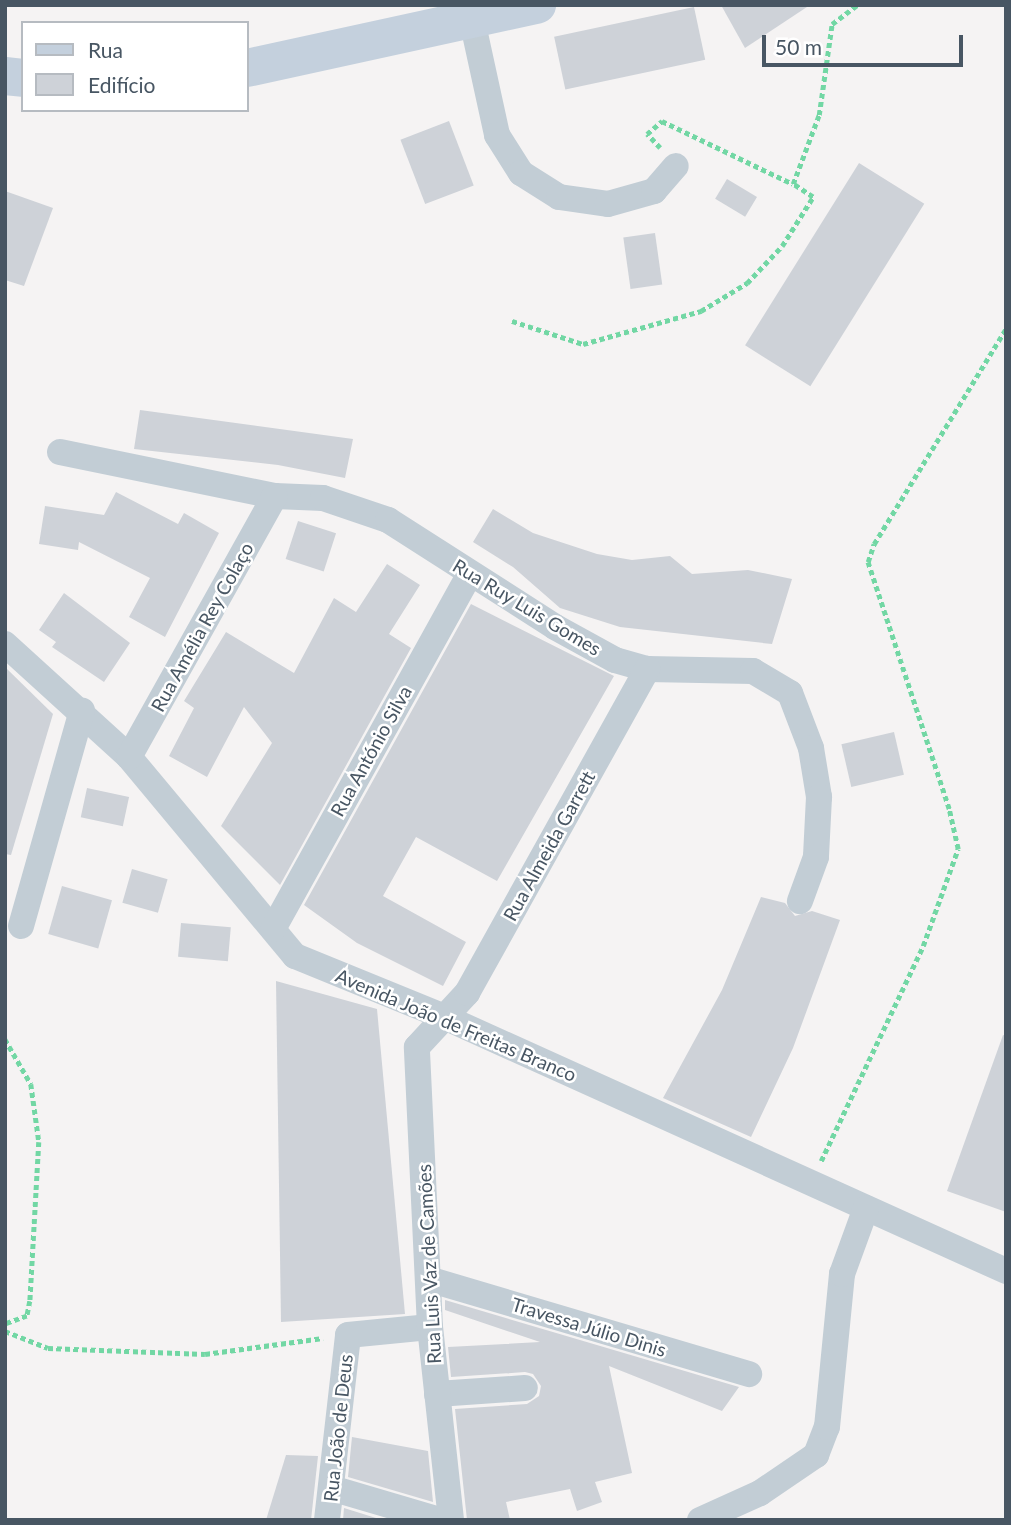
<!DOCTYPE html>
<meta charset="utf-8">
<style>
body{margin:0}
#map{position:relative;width:1011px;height:1525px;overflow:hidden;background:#f5f3f3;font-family:Lato,sans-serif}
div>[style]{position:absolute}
.building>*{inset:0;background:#ced2d8;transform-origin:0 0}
.path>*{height:4.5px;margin-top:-2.25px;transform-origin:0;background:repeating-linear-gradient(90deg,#72d7a4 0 5px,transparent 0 8.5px)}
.street>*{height:26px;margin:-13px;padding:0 13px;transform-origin:13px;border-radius:13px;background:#c2cdd5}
.secondary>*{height:38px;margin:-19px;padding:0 19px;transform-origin:19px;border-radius:19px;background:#c4d0dd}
span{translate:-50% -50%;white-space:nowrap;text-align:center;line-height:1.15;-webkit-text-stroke:5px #fff;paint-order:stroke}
.street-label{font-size:19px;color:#485663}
.frame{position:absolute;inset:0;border:7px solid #485663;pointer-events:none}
.legend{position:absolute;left:21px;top:21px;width:228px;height:91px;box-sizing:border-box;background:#fff;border:2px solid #b6bbc1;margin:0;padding:9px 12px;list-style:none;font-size:21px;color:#485663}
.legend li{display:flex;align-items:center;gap:14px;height:35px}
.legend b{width:35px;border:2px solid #b6bbc1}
.scale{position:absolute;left:762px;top:35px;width:201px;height:32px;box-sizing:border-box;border:4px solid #485663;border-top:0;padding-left:9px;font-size:21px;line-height:24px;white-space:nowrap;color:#485663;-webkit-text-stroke:5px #fff;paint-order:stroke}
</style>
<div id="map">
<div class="building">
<div style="clip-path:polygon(721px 5px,810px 5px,745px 48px)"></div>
<div style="left:694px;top:7px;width:54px;height:143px;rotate:78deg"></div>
<div style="left:449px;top:121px;width:69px;height:52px;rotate:69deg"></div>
<div style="left:859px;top:163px;width:77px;height:215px;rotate:32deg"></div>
<div style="left:727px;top:179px;width:35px;height:23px;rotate:31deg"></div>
<div style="clip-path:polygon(5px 191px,53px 208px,24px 286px,5px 280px)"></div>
<div style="left:655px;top:233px;width:52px;height:32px;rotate:82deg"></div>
<div style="clip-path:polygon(140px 410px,353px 439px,345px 478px,278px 465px,134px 449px)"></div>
<div style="clip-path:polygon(116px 492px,178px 524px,184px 513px,219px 533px,165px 637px,129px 617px,150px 578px,79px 542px,78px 550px,39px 544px,45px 506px,104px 515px)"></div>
<div style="clip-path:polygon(493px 509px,533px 533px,597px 554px,632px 560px,670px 556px,692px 574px,748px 570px,792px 579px,772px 644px,620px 627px,560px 608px,513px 567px,473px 542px)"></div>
<div style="left:298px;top:521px;width:40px;height:40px;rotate:18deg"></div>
<div style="clip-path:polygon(387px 564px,420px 585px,389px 634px,411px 648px,280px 885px,221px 826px,272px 743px,244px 707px,207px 777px,169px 756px,194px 708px,184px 701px,226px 632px,294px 673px,334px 598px,356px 612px)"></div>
<div style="clip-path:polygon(64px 593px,130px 643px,104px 682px,52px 647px,56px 642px,39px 630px)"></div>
<div style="clip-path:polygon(471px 604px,614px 676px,497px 881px,416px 837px,383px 896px,466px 942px,443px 986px,357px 943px,304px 905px)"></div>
<div style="clip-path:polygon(5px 667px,53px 714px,11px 855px,5px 854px)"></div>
<div style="left:894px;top:732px;width:44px;height:54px;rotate:77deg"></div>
<div style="left:87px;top:788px;width:43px;height:30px;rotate:12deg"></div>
<div style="left:132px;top:869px;width:37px;height:35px;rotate:16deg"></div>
<div style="left:62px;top:886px;width:52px;height:50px;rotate:16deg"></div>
<div style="clip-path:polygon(761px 897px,785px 903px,795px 916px,812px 911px,840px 920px,793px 1048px,751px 1137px,663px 1098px,722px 990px)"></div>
<div style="left:181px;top:923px;width:50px;height:34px;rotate:5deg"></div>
<div style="clip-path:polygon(276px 981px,377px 1009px,405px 1314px,281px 1322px)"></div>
<div style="clip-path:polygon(1003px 1035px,1006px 1036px,1006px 1212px,947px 1191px)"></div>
<div style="clip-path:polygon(445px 1300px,739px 1387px,722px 1411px,609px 1366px,632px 1473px,595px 1482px,602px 1502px,577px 1511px,570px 1489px,506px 1502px,510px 1520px,467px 1520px,455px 1409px,527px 1404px,539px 1396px,541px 1386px,533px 1374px,525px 1372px,451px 1377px,448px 1347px,540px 1342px,445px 1310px)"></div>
<div style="clip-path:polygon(352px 1437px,428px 1451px,433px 1502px,348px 1477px)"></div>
<div style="clip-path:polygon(286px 1455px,318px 1456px,311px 1520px,266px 1520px)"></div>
<div style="clip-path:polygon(344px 1508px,376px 1518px,375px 1520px,343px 1520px)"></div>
</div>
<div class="path">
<div style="left:660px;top:148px;width:19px;rotate:-133deg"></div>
<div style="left:647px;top:134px;width:20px;rotate:-41deg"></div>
<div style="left:662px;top:121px;width:145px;rotate:25.7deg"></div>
<div style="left:512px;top:321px;width:75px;rotate:17.9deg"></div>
<div style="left:583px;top:344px;width:123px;rotate:-15.6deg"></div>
<div style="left:701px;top:311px;width:54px;rotate:-31.3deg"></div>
<div style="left:747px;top:283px;width:51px;rotate:-46.6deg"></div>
<div style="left:782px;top:246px;width:58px;rotate:-57.7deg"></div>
<div style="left:813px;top:197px;width:24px;rotate:-147deg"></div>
<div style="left:793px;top:184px;width:74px;rotate:-69.4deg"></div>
<div style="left:819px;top:115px;width:92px;rotate:-81.9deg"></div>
<div style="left:832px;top:24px;width:31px;rotate:-37deg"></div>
<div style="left:5px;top:1039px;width:52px;rotate:60deg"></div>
<div style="left:31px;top:1084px;width:59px;rotate:82.1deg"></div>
<div style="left:39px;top:1142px;width:159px;rotate:93.2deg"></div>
<div style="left:30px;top:1301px;width:15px;rotate:101deg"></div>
<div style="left:27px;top:1316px;width:23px;rotate:160deg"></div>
<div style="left:821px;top:1161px;width:238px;rotate:-64.6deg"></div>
<div style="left:923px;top:946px;width:103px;rotate:-70.2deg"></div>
<div style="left:958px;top:849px;width:41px;rotate:-102.7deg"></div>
<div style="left:949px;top:809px;width:260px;rotate:-108.2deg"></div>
<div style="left:868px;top:562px;width:19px;rotate:-72deg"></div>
<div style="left:874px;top:544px;width:252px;rotate:-58.5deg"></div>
<div style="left:5px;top:1331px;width:46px;rotate:21.6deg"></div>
<div style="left:48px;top:1348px;width:157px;rotate:2.2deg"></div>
<div style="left:205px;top:1354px;width:119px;rotate:-7.7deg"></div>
</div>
<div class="street">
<div style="left:472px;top:20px;width:118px;rotate:77.7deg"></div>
<div style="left:497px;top:135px;width:45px;rotate:57.7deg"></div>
<div style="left:521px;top:173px;width:45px;rotate:32.3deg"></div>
<div style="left:559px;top:197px;width:49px;rotate:8.1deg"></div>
<div style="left:608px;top:204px;width:48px;rotate:-15.8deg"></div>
<div style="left:654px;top:191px;width:33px;rotate:-49deg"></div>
<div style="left:60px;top:452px;width:219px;rotate:11.6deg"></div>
<div style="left:275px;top:496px;width:48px;rotate:2.4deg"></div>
<div style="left:323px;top:498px;width:69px;rotate:18.7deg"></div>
<div style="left:388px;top:520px;width:198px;rotate:32.6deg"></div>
<div style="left:555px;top:627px;width:68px;rotate:28.8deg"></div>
<div style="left:615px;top:660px;width:33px;rotate:16deg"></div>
<div style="left:647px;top:669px;width:106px;rotate:1.1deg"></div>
<div style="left:753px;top:671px;width:43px;rotate:30.7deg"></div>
<div style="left:790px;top:693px;width:59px;rotate:69.1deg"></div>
<div style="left:811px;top:748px;width:50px;rotate:80.7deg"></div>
<div style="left:819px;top:797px;width:60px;rotate:92.9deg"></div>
<div style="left:816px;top:857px;width:47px;rotate:110deg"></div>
<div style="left:5px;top:644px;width:168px;rotate:42.3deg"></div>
<div style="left:129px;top:757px;width:259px;rotate:50.2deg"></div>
<div style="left:295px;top:956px;width:159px;rotate:22.2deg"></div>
<div style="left:442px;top:1016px;width:619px;rotate:24.33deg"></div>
<div style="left:129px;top:757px;width:299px;rotate:-60.8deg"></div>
<div style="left:21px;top:926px;width:224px;rotate:-74.2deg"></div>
<div style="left:273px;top:929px;width:406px;rotate:-61deg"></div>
<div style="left:428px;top:1279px;width:335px;rotate:16.5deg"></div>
<div style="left:437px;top:1394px;width:88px;rotate:-3.9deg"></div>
<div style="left:331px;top:1488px;width:114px;rotate:16.4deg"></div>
<div style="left:327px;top:1520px;width:186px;rotate:-83.5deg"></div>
<div style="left:348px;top:1335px;width:82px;rotate:-5.6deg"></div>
<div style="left:451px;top:1520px;width:194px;rotate:-96.2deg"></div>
<div style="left:430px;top:1327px;width:280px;rotate:-92.7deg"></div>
<div style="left:417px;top:1047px;width:74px;rotate:-47.2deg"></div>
<div style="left:467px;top:993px;width:371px;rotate:-60.9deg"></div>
<div style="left:700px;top:1520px;width:66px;rotate:-24.2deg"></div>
<div style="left:760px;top:1493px;width:68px;rotate:-34.2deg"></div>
<div style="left:816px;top:1455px;width:30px;rotate:-69deg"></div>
<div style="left:827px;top:1427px;width:154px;rotate:-84.4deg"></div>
<div style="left:842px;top:1274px;width:70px;rotate:-70deg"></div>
</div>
<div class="secondary">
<div style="left:247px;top:68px;width:297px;rotate:-12.3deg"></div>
<div style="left:5px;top:76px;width:18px;rotate:6deg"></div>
</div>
<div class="street-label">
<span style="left:527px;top:607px;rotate:31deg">Rua Ruy Luis Gomes</span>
<span style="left:202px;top:627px;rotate:-61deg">Rua Amélia Rey Colaço</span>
<span style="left:371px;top:751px;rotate:-61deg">Rua António Silva</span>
<span style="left:549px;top:846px;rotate:-61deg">Rua Almeida Garrett</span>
<span style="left:456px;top:1025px;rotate:23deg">Avenida João de Freitas Branco</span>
<span style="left:429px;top:1264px;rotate:-93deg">Rua Luis Vaz de Camões</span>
<span style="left:589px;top:1327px;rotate:17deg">Travessa Júlio Dinis</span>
<span style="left:338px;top:1428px;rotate:-84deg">Rua João de Deus</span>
</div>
<div class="frame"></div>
<ul class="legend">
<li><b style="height:9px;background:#c4d0dd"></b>Rua</li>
<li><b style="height:19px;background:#ced2d8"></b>Edifício</li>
</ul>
<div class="scale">50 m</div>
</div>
